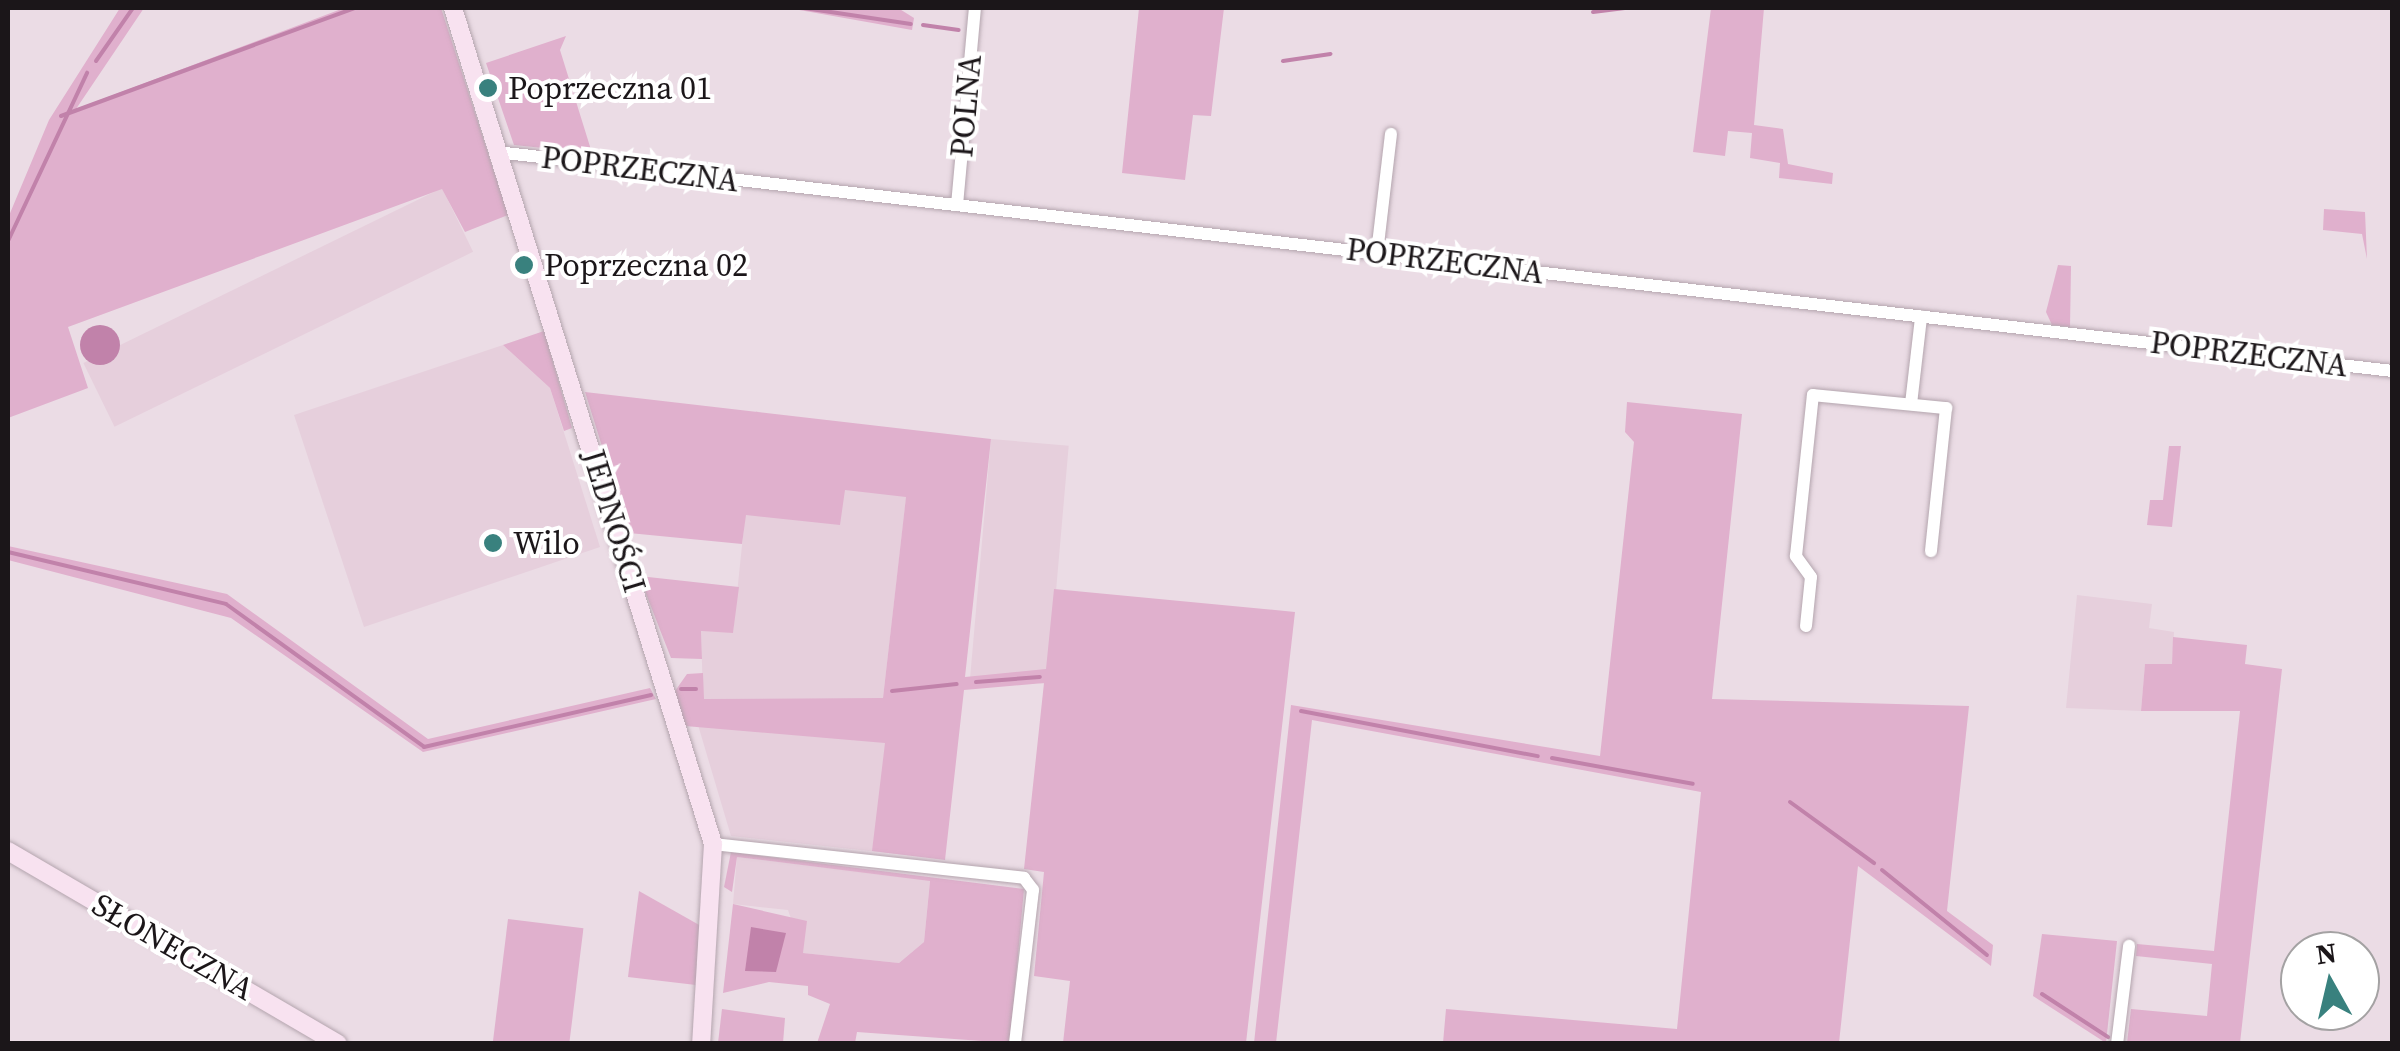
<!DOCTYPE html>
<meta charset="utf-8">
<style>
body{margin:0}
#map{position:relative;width:2400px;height:1051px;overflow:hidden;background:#ebdce5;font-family:"Source Serif 4",serif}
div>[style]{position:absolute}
.built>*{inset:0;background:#e6cfdc;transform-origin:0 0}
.green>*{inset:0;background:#e0b0cd;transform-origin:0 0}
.water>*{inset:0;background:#c182aa}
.round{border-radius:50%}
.stream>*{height:4px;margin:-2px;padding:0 2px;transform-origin:2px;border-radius:2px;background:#c182aa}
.roads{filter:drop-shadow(0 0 2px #b4a5ae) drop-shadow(0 0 2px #b4a5ae)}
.street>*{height:12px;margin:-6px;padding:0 6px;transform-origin:6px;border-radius:6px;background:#fff}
.secondary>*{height:18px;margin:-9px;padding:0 9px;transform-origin:9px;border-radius:9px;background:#f8e2f0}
.dots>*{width:28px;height:28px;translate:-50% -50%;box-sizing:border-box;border:5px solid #fff;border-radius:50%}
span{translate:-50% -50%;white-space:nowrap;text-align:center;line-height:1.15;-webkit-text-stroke:8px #fff;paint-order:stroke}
.poi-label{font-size:32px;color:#1b1619}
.left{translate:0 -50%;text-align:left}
.street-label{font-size:32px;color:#1b1619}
.frame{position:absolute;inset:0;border:10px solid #1b1619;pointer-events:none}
.north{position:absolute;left:2280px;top:931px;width:100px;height:100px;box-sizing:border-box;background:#fff;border:2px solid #a4a2a3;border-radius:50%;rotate:352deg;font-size:28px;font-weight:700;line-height:40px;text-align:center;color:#1b1619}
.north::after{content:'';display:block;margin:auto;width:35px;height:45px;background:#39817e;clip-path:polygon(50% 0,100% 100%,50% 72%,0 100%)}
</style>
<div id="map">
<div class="built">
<div style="left:442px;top:188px;width:71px;height:399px;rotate:64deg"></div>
<div style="clip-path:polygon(503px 345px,550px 388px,600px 547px,364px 627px,294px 415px)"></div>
<div style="clip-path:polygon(756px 411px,910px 464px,883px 698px,934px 850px,925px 857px,731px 836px,690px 698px,703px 698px,701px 631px,733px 632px)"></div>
<div style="left:991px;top:439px;width:78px;height:239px;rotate:5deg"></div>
<div style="clip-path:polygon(2077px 595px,2152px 604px,2149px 628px,2174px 632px,2172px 664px,2145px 665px,2141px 711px,2066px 708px)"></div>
<div style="clip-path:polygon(737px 857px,930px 880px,924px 942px,899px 963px,803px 953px,788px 910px,733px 904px)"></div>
</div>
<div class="green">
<div style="clip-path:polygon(120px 8px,144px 8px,76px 109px,344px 8px,441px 8px,508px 215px,465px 232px,442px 189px,68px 327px,88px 388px,8px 418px,8px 218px,49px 120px)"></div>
<div style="clip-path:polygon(788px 8px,898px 8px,914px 18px,912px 30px)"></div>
<div style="clip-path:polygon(1139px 8px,1224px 8px,1211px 116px,1193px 115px,1185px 180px,1122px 173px)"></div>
<div style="clip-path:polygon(1711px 8px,1764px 8px,1754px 125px,1783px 129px,1788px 164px,1833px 173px,1832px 184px,1779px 178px,1780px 163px,1750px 158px,1752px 133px,1728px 131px,1725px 156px,1693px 152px)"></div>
<div style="clip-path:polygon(566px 36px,560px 50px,592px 153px,514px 145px,486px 63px)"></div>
<div style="clip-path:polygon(2324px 209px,2365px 212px,2367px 259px,2362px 234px,2323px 230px)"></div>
<div style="clip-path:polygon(2058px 265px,2071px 266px,2070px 327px,2052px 325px,2046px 312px)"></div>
<div style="clip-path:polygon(544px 331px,572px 428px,564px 431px,550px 388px,503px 345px)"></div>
<div style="clip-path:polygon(585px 392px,991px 439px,965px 677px,1046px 669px,1054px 589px,1295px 612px,1246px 1043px,1063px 1043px,1070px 981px,1034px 976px,1044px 872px,1024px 869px,1044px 683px,964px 690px,945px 860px,872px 851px,885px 743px,685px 726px,675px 691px,687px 674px,703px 673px,704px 699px,883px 698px,906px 497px,845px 490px,840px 525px,746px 515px,742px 544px,629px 533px)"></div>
<div style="clip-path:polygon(1627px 402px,1742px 414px,1712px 699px,1969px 706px,1947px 911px,1993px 945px,1991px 966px,1858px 866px,1839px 1043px,1443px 1043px,1446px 1009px,1677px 1029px,1701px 792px,1312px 720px,1276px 1043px,1254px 1043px,1291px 705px,1600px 756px,1634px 442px,1625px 432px)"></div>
<div style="clip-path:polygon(2169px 446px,2181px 446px,2172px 527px,2147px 525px,2150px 500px,2163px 500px)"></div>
<div style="clip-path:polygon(8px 546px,227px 594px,428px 739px,650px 688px,656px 699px,423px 752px,231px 618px,8px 560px)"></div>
<div style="clip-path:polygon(639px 576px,739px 587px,733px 633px,701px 631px,702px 659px,671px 658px)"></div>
<div style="clip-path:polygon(2173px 637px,2247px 645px,2245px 664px,2282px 669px,2240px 1043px,2127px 1043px,2131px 1009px,2207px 1016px,2212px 964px,2136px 956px,2137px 944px,2214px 951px,2240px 711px,2141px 711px,2145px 664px,2172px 664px)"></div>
<div style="clip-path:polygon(731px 852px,1024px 889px,1010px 1043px,857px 1032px,855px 1043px,817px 1043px,830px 1004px,808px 995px,808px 986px,769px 982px,723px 993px,733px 904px,807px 921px,803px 953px,899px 963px,924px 942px,930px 881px,737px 857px,732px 892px,724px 887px)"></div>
<div style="clip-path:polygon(639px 891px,701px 926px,696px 985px,628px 977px)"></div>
<div style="left:508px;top:919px;width:76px;height:125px;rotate:7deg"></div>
<div style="clip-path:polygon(2042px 934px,2117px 941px,2106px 1043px,2033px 996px)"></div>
<div style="clip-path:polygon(722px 1009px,785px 1018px,783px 1043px,718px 1043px)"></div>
</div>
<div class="water">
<div class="round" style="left:80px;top:325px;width:40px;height:40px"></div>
<div style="clip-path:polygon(751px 927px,786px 933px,776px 972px,745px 971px)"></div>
</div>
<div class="stream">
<div style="left:804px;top:8px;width:108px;rotate:8.5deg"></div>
<div style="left:1593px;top:12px;width:32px;rotate:-7deg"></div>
<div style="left:923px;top:25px;width:36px;rotate:8deg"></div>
<div style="left:96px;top:61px;width:65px;rotate:-55.1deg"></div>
<div style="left:1283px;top:61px;width:48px;rotate:-8.5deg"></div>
<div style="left:61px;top:116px;width:312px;rotate:-20.2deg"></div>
<div style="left:8px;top:241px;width:186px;rotate:-64.8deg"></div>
<div style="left:8px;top:552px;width:224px;rotate:13.4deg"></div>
<div style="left:226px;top:604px;width:244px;rotate:35.8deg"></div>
<div style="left:424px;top:747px;width:233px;rotate:-12.9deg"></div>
<div style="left:976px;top:682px;width:64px;rotate:-4.5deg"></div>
<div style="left:681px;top:689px;width:15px"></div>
<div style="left:892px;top:691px;width:65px;rotate:-6.1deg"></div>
<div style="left:1301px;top:711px;width:241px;rotate:10.8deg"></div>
<div style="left:1552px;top:758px;width:143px;rotate:10.4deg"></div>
<div style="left:1790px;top:802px;width:104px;rotate:36deg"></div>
<div style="left:1882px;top:870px;width:135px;rotate:39deg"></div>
<div style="left:2042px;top:994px;width:79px;rotate:33.1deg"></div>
</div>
<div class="roads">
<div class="street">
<div style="left:497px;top:152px;width:1908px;rotate:6.59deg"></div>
<div style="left:957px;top:205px;width:198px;rotate:-84.8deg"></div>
<div style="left:1377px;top:253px;width:120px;rotate:-83.3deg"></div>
<div style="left:1911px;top:404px;width:88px;rotate:-83.4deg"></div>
<div style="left:1806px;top:626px;width:49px;rotate:-84.2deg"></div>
<div style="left:1811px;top:577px;width:26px;rotate:-126deg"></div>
<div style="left:1796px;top:556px;width:162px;rotate:-84deg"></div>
<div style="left:1813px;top:395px;width:134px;rotate:5.6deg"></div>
<div style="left:1946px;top:408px;width:144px;rotate:96deg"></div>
<div style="left:713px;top:844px;width:313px;rotate:6.2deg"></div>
<div style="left:1024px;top:878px;width:15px;rotate:53deg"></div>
<div style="left:1033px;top:890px;width:155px;rotate:96.7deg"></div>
<div style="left:2117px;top:1044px;width:99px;rotate:-83deg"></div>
</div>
<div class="secondary">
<div style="left:453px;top:8px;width:875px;rotate:72.72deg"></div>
<div style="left:713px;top:844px;width:200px;rotate:93.4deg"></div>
<div style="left:8px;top:851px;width:382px;rotate:30.3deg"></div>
</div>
</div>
<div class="dots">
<div style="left:488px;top:88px;background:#39817e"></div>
<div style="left:524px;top:265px;background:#39817e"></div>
<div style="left:493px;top:543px;background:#39817e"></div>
</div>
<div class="poi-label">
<span class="left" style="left:508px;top:88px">Poprzeczna 01</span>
<span class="left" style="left:544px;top:265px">Poprzeczna 02</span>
<span class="left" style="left:513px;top:543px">Wilo</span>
</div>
<div class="street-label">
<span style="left:966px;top:106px;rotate:-85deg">POLNA</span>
<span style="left:640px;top:169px;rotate:7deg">POPRZECZNA</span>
<span style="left:1445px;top:261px;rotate:7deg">POPRZECZNA</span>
<span style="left:2249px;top:354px;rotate:7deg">POPRZECZNA</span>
<span style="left:614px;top:521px;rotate:73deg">JEDNOŚCI</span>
<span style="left:173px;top:947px;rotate:30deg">SŁONECZNA</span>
</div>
<div class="frame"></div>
<div class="north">N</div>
</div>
